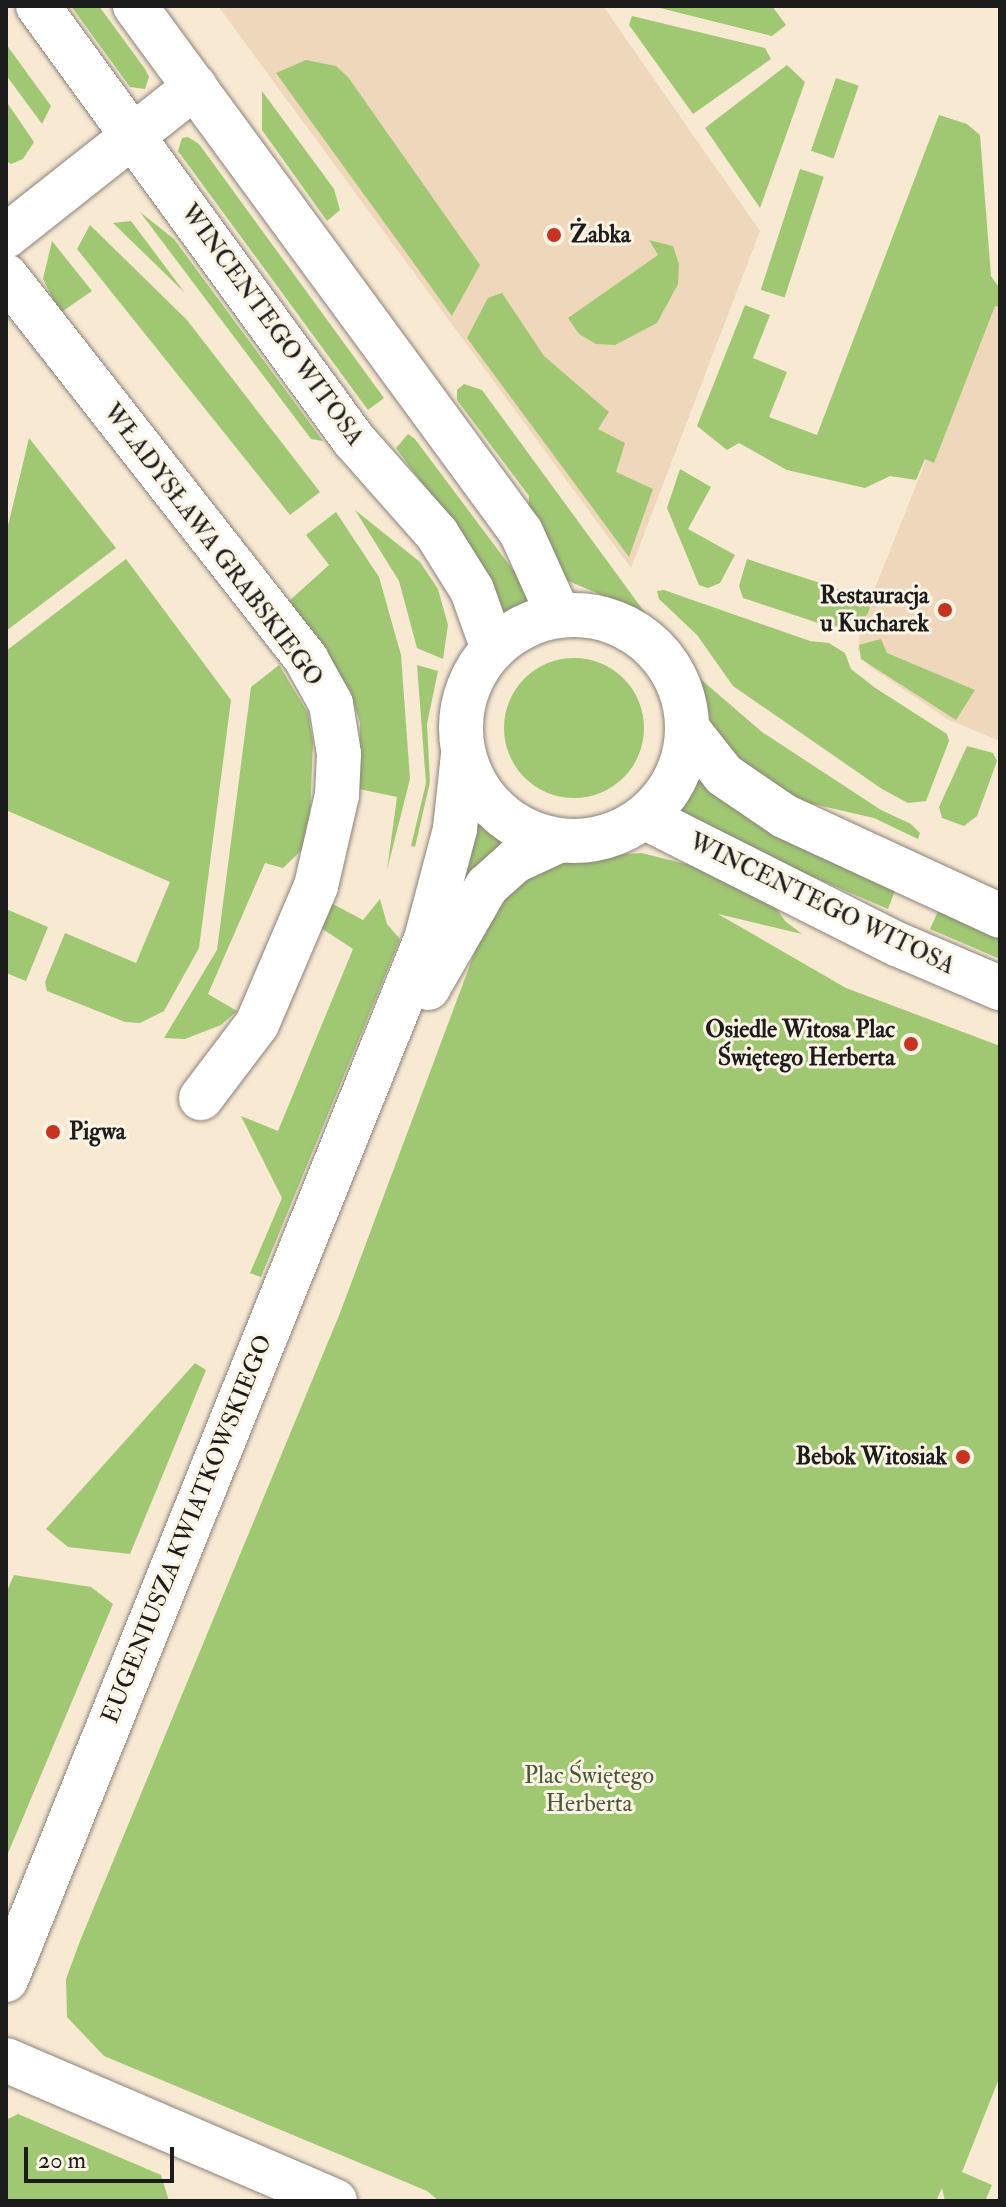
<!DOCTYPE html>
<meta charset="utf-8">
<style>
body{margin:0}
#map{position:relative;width:1006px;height:2207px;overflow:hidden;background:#f8e9d3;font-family:"IM FELL Double Pica",serif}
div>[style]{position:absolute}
.built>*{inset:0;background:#eed7bb}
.green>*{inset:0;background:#a0c873;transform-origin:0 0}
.round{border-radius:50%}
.roads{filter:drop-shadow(0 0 2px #8a8278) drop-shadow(0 0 2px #8a8278)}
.minor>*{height:44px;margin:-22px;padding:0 22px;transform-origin:22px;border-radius:22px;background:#fff}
.minor>.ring{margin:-22px;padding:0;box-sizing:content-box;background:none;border:44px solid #fff;border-radius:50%}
.dots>*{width:22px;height:22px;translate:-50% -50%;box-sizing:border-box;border:4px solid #fcf5e5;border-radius:50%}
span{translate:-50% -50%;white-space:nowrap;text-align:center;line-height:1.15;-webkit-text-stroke:6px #fcf5e5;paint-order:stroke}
.poi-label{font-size:24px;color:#1c1c1c;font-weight:700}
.left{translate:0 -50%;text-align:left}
.right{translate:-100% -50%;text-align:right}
.street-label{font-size:24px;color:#1c1c1c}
.park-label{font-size:24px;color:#4a583a}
.frame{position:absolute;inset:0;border:8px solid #1c1c1c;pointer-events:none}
.scale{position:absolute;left:24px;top:2147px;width:150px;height:36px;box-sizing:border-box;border:4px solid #1c1c1c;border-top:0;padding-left:10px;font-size:24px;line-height:28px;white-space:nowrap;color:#1c1c1c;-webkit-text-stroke:6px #fcf5e5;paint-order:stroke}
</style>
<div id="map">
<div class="built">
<div style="clip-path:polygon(218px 6px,603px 6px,760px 231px,631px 568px)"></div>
<div style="clip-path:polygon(996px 285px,1000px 287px,1000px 741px,949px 720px,869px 666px,858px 650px,861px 623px)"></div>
</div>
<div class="green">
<div style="clip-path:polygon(71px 6px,99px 6px,145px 69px,149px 77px,145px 89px,130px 87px)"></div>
<div style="clip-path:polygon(652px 6px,772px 6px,786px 25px,772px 36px)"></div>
<div style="clip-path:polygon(632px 16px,765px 48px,771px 59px,693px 114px,629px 25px)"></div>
<div style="clip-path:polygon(6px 44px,51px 106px,42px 124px,6px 75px)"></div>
<div style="clip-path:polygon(306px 60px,336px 66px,348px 77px,480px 265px,452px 316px,276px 73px)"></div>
<div style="clip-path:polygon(787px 65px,805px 82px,760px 208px,705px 128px)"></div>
<div style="left:836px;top:78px;width:24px;height:77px;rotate:19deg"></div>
<div style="clip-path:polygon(262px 91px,334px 189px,340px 210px,327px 221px,262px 130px)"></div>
<div style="clip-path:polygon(6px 101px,34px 142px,23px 159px,11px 164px,6px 161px)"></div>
<div style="clip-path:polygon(939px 115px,967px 124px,980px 135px,991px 276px,1000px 289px,1000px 307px,995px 306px,934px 463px,925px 459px,916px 480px,890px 476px,865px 488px,787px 470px,739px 443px,727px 450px,697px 426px,745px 305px,770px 315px,753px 358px,787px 372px,769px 417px,817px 435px)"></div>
<div style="clip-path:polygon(188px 137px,199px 144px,384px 398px,368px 410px,178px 151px,182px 138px)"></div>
<div style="left:800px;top:169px;width:25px;height:127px;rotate:18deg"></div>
<div style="clip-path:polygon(140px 212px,174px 239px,323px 441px,311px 439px)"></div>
<div style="clip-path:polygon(131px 221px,185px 293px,113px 223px)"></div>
<div style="clip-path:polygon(90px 225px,187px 320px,320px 492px,290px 515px,77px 249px)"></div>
<div style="clip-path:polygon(649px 240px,673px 246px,679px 264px,678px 284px,657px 323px,615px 345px,596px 344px,579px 334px,568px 318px,658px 255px)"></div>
<div style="clip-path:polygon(52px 241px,92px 291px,60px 313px,43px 279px)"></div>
<div style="clip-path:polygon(502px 293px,544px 356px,609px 412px,598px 429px,625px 443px,616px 472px,653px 489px,629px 557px,467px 338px,488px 298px)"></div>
<div style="clip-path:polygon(464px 384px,482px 390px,651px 621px,633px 608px,561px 578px,528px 512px,529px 496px,457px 400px,457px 390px)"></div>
<div style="clip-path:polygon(408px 434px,415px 439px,537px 602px,499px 617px,457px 531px,396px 448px)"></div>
<div style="clip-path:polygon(29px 438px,116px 548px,6px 631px,6px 534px)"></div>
<div style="clip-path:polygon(680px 469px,711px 487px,688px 529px,735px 555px,720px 583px,708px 588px,699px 585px,667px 508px)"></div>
<div style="clip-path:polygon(355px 510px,420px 562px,438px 589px,448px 625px,443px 659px,417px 648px,399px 581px)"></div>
<div style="clip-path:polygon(336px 512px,379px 577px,401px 655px,410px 779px,387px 870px,397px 797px,359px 789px,360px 723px,350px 691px,288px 602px,329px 565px,306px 535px)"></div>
<div style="clip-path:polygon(126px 559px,231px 700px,199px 948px,164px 1011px,140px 1023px,125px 1022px,47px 991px,45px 982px,65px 933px,136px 963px,170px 882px,6px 810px,6px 651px)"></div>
<div style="clip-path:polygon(747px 559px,872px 600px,868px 613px,861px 623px,830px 627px,743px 598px,739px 586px)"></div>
<div style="clip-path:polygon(664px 590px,810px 641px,829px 643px,845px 653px,851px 669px,874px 687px,947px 734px,949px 741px,926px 801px,908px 803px,882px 789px,733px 686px,697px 635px,659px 599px,657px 591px)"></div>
<div style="clip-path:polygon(881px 639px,887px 653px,975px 690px,956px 720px,861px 659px,859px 645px)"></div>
<div class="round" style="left:504px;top:658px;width:140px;height:140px"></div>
<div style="clip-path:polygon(279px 665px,308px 713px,313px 742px,309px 843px,283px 868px,265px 863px,208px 994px,237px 1011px,221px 1025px,185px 1039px,164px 1038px,217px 950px,251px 687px)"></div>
<div style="clip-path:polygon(417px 665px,438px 671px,427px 724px,430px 782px,415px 847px,411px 846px,426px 783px)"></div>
<div style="clip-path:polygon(697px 676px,762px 732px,881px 810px,911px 824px,920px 833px,918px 839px,874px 818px,770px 794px,716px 738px)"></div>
<div style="clip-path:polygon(967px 746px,993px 753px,997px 761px,977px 816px,964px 826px,942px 818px,939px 807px)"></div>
<div style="clip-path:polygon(698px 776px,896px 888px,888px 909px,672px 817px)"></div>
<div style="clip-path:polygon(473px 816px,508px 840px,463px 892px,455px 887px)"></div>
<div style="clip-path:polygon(642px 853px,721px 873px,768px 896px,785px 921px,802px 934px,718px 914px,846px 988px,1000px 1046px,1000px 2076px,962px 2172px,992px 2185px,985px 2201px,945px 2201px,942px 2188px,936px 2201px,439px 2201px,427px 2191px,104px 2056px,67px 2017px,66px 1979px,80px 1941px,340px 1313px,495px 898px,557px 858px)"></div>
<div style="clip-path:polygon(380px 899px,387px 924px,400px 939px,261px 1277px,250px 1273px,282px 1198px,241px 1116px,278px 1131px,353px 949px,321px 928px,329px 902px,363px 920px)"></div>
<div style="clip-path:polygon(6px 909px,48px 927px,26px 981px,6px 973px)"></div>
<div style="clip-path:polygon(939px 909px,1000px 936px,1000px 959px,930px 929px)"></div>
<div style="clip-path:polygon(195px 1363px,206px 1370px,130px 1554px,68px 1547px,46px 1529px)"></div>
<div style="clip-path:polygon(14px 1575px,91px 1587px,113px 1604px,6px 1858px,6px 1593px)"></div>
<div style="clip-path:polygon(18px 2114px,161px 2175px,169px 2201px,6px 2201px,6px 2120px)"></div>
</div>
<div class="roads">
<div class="minor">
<div style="left:38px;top:6px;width:535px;rotate:53.96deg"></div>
<div style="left:353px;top:439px;width:127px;rotate:48.5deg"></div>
<div style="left:437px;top:534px;width:66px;rotate:58deg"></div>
<div style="left:472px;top:590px;width:63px;rotate:70.4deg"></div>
<div style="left:135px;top:6px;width:652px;rotate:53.73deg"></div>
<div style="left:521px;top:532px;width:92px;rotate:65.7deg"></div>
<div style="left:6px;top:236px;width:241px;rotate:-38.3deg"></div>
<div style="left:6px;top:276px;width:487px;rotate:51.9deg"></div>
<div style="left:306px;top:659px;width:51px;rotate:60.9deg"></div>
<div style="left:331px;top:704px;width:51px;rotate:80.9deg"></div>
<div style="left:339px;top:754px;width:41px;rotate:92.8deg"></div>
<div style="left:337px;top:795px;width:93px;rotate:103deg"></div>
<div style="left:316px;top:886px;width:150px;rotate:113.1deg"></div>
<div style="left:257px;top:1024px;width:93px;rotate:127.1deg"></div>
<div class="ring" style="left:461px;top:615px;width:182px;height:182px"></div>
<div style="left:687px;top:728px;width:60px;rotate:51.8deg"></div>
<div style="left:724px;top:775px;width:73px;rotate:34.3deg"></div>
<div style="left:784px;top:816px;width:238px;rotate:24.8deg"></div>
<div style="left:644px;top:817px;width:285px;rotate:26.7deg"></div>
<div style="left:899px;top:945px;width:110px;rotate:23.1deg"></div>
<div style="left:428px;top:988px;width:118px;rotate:-60deg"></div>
<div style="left:487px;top:886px;width:38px;rotate:-42deg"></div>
<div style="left:515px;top:861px;width:47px;rotate:-24.9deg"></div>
<div style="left:6px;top:1980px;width:1123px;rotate:-68.03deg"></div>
<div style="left:426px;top:939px;width:114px;rotate:-75.2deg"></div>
<div style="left:455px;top:829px;width:75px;rotate:-83.9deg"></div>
<div style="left:6px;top:2060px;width:358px;rotate:23.2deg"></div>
</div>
</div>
<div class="dots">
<div style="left:554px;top:235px;background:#c8321e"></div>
<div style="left:945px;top:610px;background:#c8321e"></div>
<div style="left:911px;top:1044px;background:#c8321e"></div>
<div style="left:53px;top:1132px;background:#c8321e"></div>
<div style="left:963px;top:1457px;background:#c8321e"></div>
</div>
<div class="poi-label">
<span class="left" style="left:570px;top:235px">Żabka</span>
<span class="right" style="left:929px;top:610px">Restauracja<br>u Kucharek</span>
<span class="right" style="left:895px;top:1044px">Osiedle Witosa Plac<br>Świętego Herberta</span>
<span class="left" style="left:69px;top:1132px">Pigwa</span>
<span class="right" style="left:947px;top:1457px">Bebok Witosiak</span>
</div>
<div class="street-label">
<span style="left:272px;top:325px;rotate:54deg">WINCENTEGO WITOSA</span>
<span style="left:213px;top:545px;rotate:53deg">WŁADYSŁAWA GRABSKIEGO</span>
<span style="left:822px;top:904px;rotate:26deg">WINCENTEGO WITOSA</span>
<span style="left:187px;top:1529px;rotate:-68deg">EUGENIUSZA KWIATKOWSKIEGO</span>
</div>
<div class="park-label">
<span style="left:589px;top:1790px">Plac Świętego<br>Herberta</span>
</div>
<div class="frame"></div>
<div class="scale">20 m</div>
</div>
